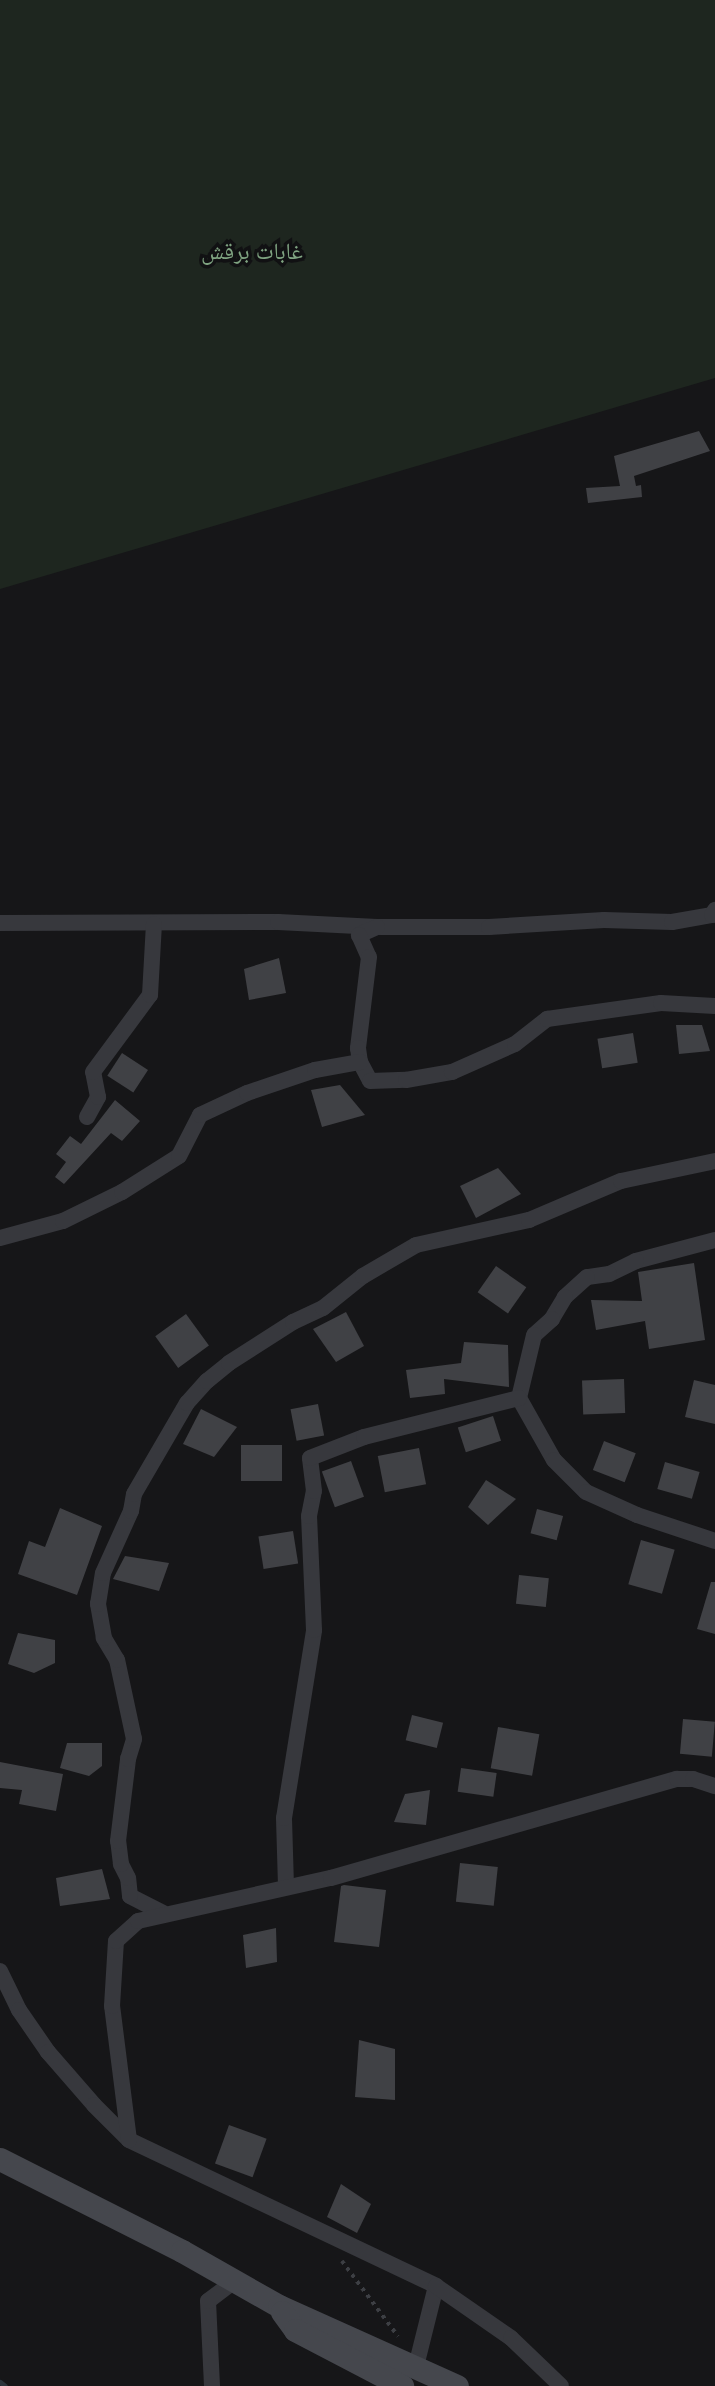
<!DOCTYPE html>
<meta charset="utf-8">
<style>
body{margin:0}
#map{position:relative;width:715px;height:2386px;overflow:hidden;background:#161618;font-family:"Varela Round","Noto Naskh Arabic",sans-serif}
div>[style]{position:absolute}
.green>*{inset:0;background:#1e261f}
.stream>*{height:5px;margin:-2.5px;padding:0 2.5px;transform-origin:2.5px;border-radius:2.5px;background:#2c353c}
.building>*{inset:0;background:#404145;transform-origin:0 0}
.path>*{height:3.5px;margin-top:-1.75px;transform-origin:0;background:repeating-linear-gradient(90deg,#3d3f44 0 3.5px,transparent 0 8.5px)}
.street>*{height:16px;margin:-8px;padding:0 8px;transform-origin:8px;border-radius:8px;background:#37383d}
.secondary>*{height:23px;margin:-11.5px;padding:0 11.5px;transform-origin:11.5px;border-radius:11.5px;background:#45474d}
span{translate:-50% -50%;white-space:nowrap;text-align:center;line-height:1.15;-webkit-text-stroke:7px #111113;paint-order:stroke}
.park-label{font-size:23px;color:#7fa381}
</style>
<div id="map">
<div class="green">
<div style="clip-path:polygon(0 0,715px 0,715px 378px,0 589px)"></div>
</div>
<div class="stream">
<div style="left:0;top:2382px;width:6px;rotate:39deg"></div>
</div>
<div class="building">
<div style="clip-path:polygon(699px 431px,710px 451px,634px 476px,636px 486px,641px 485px,642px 497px,588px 503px,586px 488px,620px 486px,614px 456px)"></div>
<div style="clip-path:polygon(279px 958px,286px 993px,249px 1000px,244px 969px)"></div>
<div style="clip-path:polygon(676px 1025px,702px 1025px,710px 1051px,679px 1054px)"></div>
<div style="left:633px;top:1033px;width:30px;height:36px;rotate:81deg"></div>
<div style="left:122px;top:1053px;width:31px;height:27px;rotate:33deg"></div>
<div style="clip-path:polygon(340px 1085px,365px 1115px,322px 1127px,311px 1090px)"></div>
<div style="clip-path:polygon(115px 1100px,140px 1121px,122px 1141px,111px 1133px,64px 1184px,55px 1177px,66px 1162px,56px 1154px,70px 1136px,81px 1144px)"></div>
<div style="clip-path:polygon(498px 1168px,521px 1194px,476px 1218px,460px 1186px)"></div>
<div style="clip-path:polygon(694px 1263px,705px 1340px,649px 1349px,645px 1321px,596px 1330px,591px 1300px,642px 1301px,638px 1272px)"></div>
<div style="left:496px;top:1266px;width:37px;height:32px;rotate:35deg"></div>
<div style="clip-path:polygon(346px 1312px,364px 1346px,336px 1362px,313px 1329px)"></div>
<div style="left:186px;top:1314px;width:39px;height:38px;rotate:54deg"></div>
<div style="clip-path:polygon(464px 1342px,508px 1345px,509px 1387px,444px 1379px,445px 1394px,410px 1398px,406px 1370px,461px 1363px)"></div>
<div style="left:624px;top:1379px;width:34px;height:42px;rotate:88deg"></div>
<div style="clip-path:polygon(694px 1380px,715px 1385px,715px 1424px,685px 1417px)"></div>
<div style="left:318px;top:1404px;width:32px;height:28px;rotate:79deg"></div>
<div style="clip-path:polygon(201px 1409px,237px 1427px,214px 1457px,183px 1444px)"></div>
<div style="left:493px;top:1416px;width:26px;height:37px;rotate:72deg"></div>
<div style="left:604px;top:1441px;width:34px;height:31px;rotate:21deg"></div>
<div style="left:241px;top:1445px;width:41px;height:36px"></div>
<div style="left:419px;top:1448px;width:37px;height:42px;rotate:79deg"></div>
<div style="left:351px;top:1461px;width:38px;height:31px;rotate:70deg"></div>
<div style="left:665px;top:1462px;width:36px;height:28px;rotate:16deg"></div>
<div style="clip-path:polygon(486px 1480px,516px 1499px,488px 1525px,468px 1507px)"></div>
<div style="clip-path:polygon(60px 1508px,102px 1526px,77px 1595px,18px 1574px,29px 1541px,45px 1547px)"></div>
<div style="left:537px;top:1509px;width:27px;height:25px;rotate:15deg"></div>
<div style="left:293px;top:1531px;width:33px;height:35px;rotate:81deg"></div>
<div style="left:641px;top:1540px;width:35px;height:46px;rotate:16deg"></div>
<div style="clip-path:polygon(125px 1556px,169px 1563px,159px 1591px,113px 1579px)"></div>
<div style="left:519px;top:1575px;width:30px;height:29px;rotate:6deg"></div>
<div style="clip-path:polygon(711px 1582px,715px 1582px,715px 1634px,697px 1629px)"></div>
<div style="clip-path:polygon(18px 1633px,55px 1640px,55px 1663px,34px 1673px,8px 1664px)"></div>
<div style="left:412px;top:1715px;width:32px;height:26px;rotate:14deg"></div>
<div style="left:683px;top:1719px;width:32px;height:35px;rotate:5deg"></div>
<div style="left:498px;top:1727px;width:42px;height:42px;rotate:10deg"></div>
<div style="clip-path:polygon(67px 1743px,102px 1743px,102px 1766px,89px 1776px,60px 1768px)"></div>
<div style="clip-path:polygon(0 1762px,63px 1774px,56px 1811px,19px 1804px,22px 1790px,0 1788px)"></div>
<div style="left:461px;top:1768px;width:36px;height:24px;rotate:8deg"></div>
<div style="clip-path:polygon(430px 1790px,426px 1825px,394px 1822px,405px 1794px)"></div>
<div style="left:460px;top:1863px;width:38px;height:39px;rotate:6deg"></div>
<div style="clip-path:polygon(102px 1869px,110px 1899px,60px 1906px,56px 1878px)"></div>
<div style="clip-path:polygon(344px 1885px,386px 1890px,379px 1947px,334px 1942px,341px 1886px)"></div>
<div style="clip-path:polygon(276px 1928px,277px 1962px,246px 1968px,243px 1935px)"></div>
<div style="clip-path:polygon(359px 2040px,395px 2049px,395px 2100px,355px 2097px)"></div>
<div style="left:229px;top:2125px;width:40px;height:41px;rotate:20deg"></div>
<div style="clip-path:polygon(341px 2184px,371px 2204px,357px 2233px,327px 2217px)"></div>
</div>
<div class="path">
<div style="left:342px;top:2261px;width:94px;rotate:53.3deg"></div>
</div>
<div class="street">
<div style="left:0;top:923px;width:278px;rotate:-0.2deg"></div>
<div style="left:278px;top:922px;width:99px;rotate:2.9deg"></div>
<div style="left:377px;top:927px;width:112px"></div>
<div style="left:489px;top:927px;width:115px;rotate:-3.5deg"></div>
<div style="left:604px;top:920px;width:68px;rotate:1.7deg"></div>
<div style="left:672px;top:922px;width:41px;rotate:-9.9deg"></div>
<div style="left:712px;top:915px;width:6px;rotate:-59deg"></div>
<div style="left:377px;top:927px;width:20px;rotate:156deg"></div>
<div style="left:359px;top:935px;width:24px;rotate:66deg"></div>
<div style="left:369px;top:957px;width:92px;rotate:96.9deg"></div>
<div style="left:358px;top:1048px;width:14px;rotate:82deg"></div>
<div style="left:360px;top:1062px;width:21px;rotate:62deg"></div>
<div style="left:370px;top:1081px;width:36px;rotate:-2deg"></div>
<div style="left:406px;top:1080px;width:47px;rotate:-9.9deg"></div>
<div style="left:452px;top:1072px;width:69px;rotate:-24deg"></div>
<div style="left:515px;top:1044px;width:41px;rotate:-38deg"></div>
<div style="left:547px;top:1019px;width:115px;rotate:-8deg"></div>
<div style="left:661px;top:1003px;width:54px;rotate:3.2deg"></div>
<div style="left:87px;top:1117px;width:23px;rotate:-61deg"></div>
<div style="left:98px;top:1097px;width:25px;rotate:-101deg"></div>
<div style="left:93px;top:1072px;width:96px;rotate:-53.5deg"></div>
<div style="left:150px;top:995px;width:71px;rotate:-86.8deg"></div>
<div style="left:0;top:1238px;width:65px;rotate:-15.1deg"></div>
<div style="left:63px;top:1221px;width:66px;rotate:-26.2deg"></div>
<div style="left:122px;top:1192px;width:67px;rotate:-32.3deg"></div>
<div style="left:179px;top:1156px;width:46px;rotate:-62.9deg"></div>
<div style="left:200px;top:1115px;width:52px;rotate:-25.1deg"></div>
<div style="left:247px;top:1093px;width:72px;rotate:-18.7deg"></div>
<div style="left:315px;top:1070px;width:46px;rotate:-10.1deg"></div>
<div style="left:715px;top:1240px;width:82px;rotate:165.1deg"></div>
<div style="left:636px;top:1261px;width:30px;rotate:154deg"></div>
<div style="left:609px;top:1274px;width:22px;rotate:172deg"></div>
<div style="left:587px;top:1277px;width:30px;rotate:138deg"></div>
<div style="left:565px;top:1297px;width:26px;rotate:121deg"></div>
<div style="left:552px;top:1319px;width:24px;rotate:138deg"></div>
<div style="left:534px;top:1335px;width:65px;rotate:103.4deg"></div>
<div style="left:519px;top:1398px;width:71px;rotate:60.6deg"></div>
<div style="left:554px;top:1460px;width:45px;rotate:45deg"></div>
<div style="left:586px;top:1492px;width:56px;rotate:24.3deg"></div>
<div style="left:637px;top:1515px;width:82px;rotate:18.4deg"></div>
<div style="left:286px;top:1886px;width:68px;rotate:-91.7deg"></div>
<div style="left:284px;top:1818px;width:190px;rotate:-80.9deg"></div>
<div style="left:314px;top:1630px;width:114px;rotate:-92.5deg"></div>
<div style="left:309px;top:1516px;width:25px;rotate:-79deg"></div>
<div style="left:314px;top:1491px;width:33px;rotate:-97deg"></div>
<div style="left:310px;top:1458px;width:58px;rotate:-21.3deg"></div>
<div style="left:364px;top:1437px;width:160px;rotate:-14.1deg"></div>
<div style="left:163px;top:1913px;width:37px;rotate:-153deg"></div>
<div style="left:130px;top:1896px;width:18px;rotate:-96deg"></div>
<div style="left:128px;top:1878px;width:16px;rotate:-117deg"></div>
<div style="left:121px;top:1864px;width:23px;rotate:-97deg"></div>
<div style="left:118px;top:1841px;width:83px;rotate:-83deg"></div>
<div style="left:128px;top:1759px;width:21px;rotate:-73deg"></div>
<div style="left:134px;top:1739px;width:81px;rotate:-102.1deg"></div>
<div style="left:117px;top:1660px;width:26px;rotate:-121deg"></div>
<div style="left:104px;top:1638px;width:35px;rotate:-100deg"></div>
<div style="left:98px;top:1604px;width:31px;rotate:-81deg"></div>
<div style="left:103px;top:1573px;width:68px;rotate:-65.7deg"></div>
<div style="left:131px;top:1511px;width:17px;rotate:-80deg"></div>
<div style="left:134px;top:1494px;width:105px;rotate:-59.8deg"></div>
<div style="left:187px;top:1403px;width:30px;rotate:-48deg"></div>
<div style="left:207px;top:1381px;width:28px;rotate:-39deg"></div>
<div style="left:229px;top:1363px;width:76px;rotate:-32.6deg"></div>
<div style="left:293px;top:1322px;width:33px;rotate:-25deg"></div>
<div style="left:323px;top:1308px;width:51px;rotate:-38.7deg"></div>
<div style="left:363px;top:1276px;width:61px;rotate:-30.3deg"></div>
<div style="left:416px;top:1245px;width:116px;rotate:-12.5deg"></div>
<div style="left:529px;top:1220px;width:100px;rotate:-23deg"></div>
<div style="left:621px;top:1181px;width:96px;rotate:-12deg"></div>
<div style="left:0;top:1971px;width:43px;rotate:64deg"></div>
<div style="left:19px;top:2010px;width:51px;rotate:55.4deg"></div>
<div style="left:48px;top:2052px;width:70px;rotate:49deg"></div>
<div style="left:94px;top:2105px;width:49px;rotate:45deg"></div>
<div style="left:129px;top:2140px;width:340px;rotate:25.4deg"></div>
<div style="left:436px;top:2286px;width:82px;rotate:104deg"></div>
<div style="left:129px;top:2140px;width:135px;rotate:-97.2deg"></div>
<div style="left:112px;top:2006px;width:65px;rotate:-86.5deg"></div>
<div style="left:116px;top:1941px;width:30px;rotate:-42deg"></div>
<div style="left:138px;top:1921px;width:198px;rotate:-12.6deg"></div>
<div style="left:331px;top:1878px;width:360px;rotate:-16deg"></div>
<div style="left:677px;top:1779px;width:16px"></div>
<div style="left:693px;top:1779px;width:23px;rotate:18deg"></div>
<div style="left:436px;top:2286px;width:91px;rotate:34.7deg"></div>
<div style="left:511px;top:2338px;width:69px;rotate:43.8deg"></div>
<div style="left:212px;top:2386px;width:85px;rotate:-92.7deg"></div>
<div style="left:208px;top:2301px;width:35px;rotate:-37deg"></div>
</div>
<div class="secondary">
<div style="left:0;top:2159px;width:204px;rotate:26.8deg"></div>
<div style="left:182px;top:2251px;width:112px;rotate:29.6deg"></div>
<div style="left:279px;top:2306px;width:195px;rotate:24.2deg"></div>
<div style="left:282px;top:2312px;width:22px;rotate:54deg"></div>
<div style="left:295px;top:2330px;width:121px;rotate:27.6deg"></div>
</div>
<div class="park-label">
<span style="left:252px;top:252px">غابات برقش</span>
</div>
</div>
